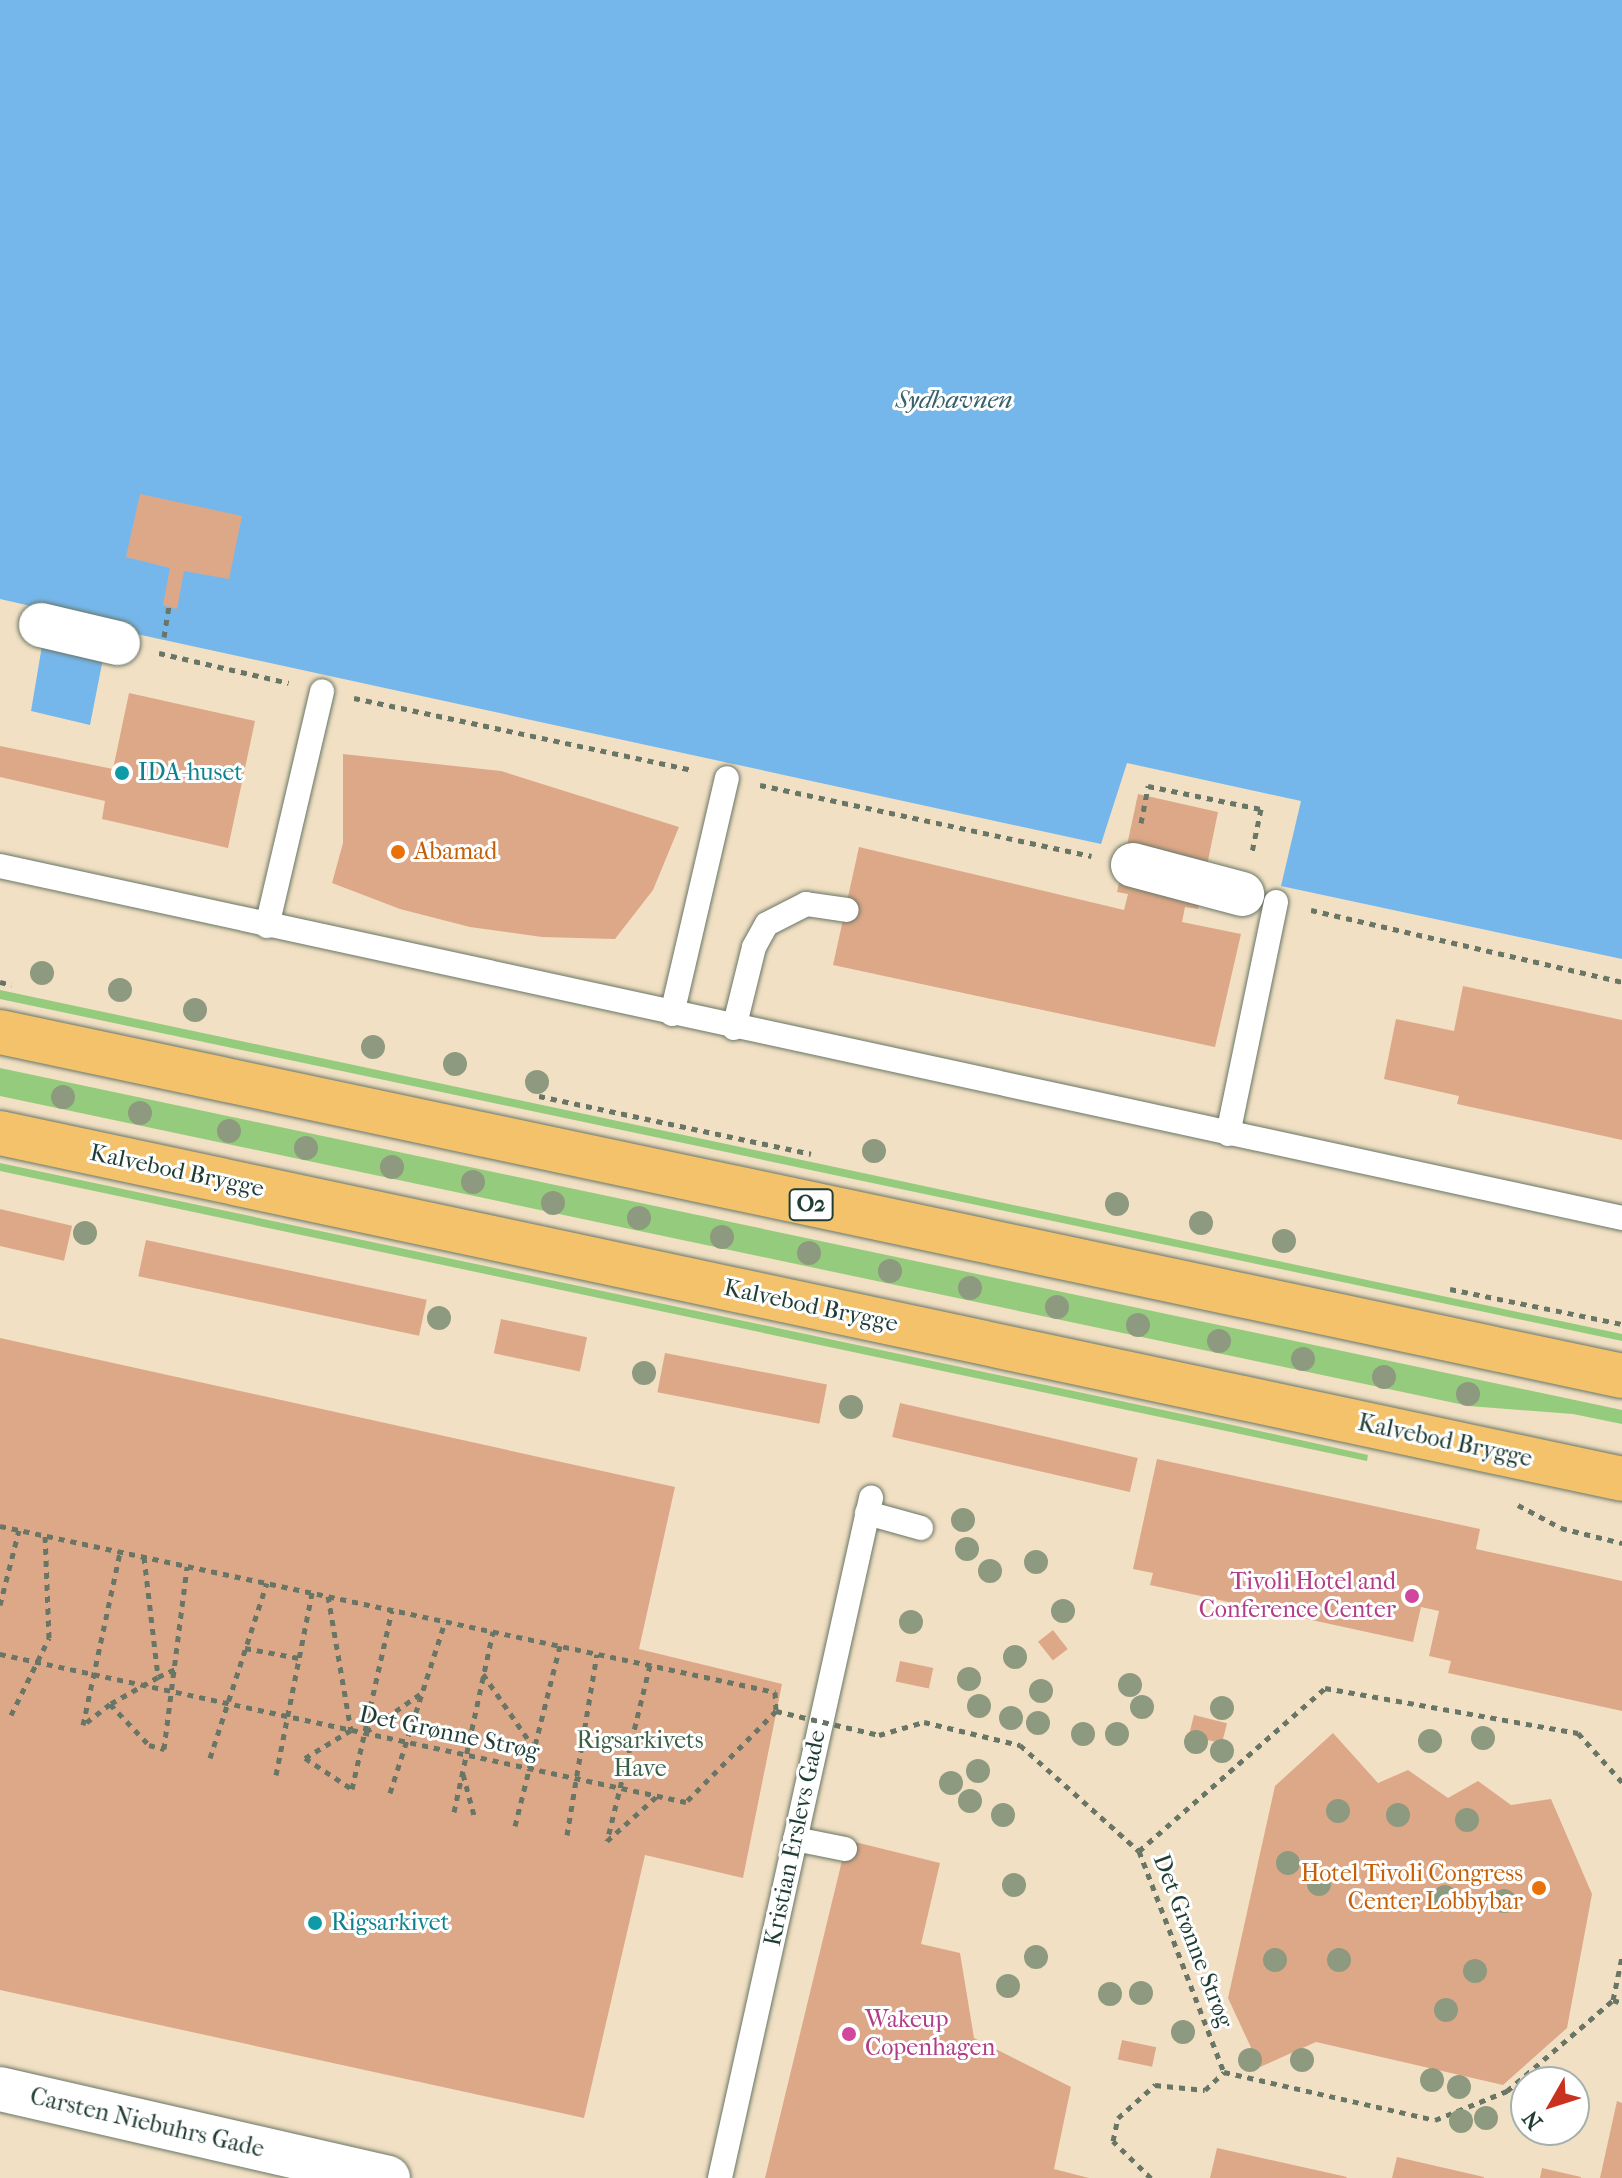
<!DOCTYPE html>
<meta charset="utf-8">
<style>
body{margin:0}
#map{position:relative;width:1622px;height:2178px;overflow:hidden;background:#f2e0c4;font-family:"IM FELL French Canon",serif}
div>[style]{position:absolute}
.green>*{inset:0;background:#95cb7c}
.water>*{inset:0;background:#76b7eb}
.building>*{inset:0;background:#dda888;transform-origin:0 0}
.path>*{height:5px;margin-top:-2.5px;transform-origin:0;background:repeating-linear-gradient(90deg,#697666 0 6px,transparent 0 12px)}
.roads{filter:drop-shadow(0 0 2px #697666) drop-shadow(0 0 2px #697666)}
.lane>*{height:24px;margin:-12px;padding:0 12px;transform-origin:12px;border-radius:12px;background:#fff}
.street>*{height:44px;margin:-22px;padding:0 22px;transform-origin:22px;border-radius:22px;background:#fff}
.primary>*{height:44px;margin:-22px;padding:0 22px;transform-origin:22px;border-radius:22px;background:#f3c26a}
.path-bridge>*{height:5px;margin-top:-2.5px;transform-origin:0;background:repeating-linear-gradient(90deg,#697666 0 6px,transparent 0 12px)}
.trees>*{width:24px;height:24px;margin:-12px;border-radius:50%;background:#8e9a7f}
.dots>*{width:22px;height:22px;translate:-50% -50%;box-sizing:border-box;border:4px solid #fff;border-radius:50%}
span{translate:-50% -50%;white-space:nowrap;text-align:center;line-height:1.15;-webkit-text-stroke:6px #fff;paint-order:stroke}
.shield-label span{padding:2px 6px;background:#fff;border:2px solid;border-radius:6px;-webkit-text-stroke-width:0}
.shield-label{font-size:22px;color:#1f3d34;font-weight:700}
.culture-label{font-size:24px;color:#0d838f}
.left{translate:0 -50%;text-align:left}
.food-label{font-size:24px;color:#c56008}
.right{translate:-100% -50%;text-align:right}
.street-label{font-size:24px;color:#1f3d34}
.hotel-label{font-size:24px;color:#b23c85}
.park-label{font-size:24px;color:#3c6046}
.water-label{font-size:26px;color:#39626b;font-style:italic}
.north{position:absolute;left:1510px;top:2066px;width:80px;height:80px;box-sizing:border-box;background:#fff;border:2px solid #a5b1ae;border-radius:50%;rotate:231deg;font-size:22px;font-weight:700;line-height:32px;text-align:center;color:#1f3d34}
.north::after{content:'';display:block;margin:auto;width:28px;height:36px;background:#c8321e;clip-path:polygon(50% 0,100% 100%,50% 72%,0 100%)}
</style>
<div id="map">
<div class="green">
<div style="clip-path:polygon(0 990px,1622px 1334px,1622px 1341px,0 999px)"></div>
<div style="clip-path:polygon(0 1068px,1622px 1410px,1622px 1424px,1573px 1414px,1469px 1406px,0 1096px)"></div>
<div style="clip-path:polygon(0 1163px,1196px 1417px,1368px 1455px,1367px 1461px,0 1171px)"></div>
</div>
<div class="water">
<div style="clip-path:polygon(0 0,1622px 0,1622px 959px,1281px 886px,1301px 801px,1127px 763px,1101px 844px,109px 628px,90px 725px,31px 711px,48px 610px,0 599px)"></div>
</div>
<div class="building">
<div style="clip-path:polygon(140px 494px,242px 516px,229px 579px,184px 571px,177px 609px,163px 605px,170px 568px,126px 557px)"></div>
<div style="clip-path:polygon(129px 693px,255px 721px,228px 848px,102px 819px,105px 801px,0 777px,0 746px,113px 769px)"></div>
<div style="clip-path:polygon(343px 754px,501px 771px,679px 827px,653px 890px,615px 939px,542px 937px,470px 927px,400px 909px,332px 883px,343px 843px)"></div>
<div style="clip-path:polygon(1138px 794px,1218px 812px,1198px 909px,1185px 907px,1182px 922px,1241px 934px,1215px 1047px,833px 965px,859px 847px,1124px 910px,1128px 894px,1117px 892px)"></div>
<div style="clip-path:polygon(1463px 986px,1622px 1020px,1622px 1140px,1457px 1104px,1459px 1096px,1384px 1079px,1396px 1019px,1454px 1031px)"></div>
<div style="left:0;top:1209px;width:74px;height:36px;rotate:13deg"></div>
<div style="left:146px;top:1240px;width:287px;height:37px;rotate:12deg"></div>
<div style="left:501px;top:1319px;width:88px;height:35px;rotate:12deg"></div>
<div style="clip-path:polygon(0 1338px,675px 1487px,639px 1649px,782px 1684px,743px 1878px,645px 1855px,584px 2118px,0 1990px)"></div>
<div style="left:665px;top:1353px;width:165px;height:40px;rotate:11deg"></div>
<div style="left:900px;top:1403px;width:244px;height:35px;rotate:13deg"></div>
<div style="clip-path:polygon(1157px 1459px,1480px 1529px,1476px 1549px,1622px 1581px,1622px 1711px,1448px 1673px,1451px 1661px,1429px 1656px,1439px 1611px,1421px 1607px,1413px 1642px,1150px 1585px,1153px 1573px,1133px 1569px)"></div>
<div style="left:1053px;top:1630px;width:24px;height:19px;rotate:52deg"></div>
<div style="left:900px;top:1661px;width:34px;height:21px;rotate:12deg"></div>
<div style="left:1194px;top:1715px;width:34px;height:21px;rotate:14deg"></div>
<div style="clip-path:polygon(1333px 1733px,1378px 1783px,1408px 1770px,1448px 1798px,1478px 1781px,1511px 1805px,1551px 1799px,1592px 1894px,1567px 2028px,1503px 2085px,1316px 2042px,1260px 2067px,1228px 1998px,1275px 1786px)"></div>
<div style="clip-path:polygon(847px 1840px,940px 1863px,921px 1944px,960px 1953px,974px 2038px,1071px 2087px,1054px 2169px,1089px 2178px,765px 2178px)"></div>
<div style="left:1122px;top:2040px;width:35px;height:20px;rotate:12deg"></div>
<div style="clip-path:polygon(1617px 2101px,1622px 2103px,1622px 2178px,1600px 2178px)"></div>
<div style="clip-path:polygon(1217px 2148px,1347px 2177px,1346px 2178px,1210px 2178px)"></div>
<div style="clip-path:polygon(1397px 2157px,1484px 2177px,1484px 2178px,1392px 2178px)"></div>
<div style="clip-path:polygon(1542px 2168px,1581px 2177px,1581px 2178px,1540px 2178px)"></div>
</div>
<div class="path">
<div style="left:164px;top:637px;width:31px;rotate:-81deg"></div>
<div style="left:159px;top:653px;width:133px;rotate:13deg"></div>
<div style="left:354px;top:698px;width:346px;rotate:12deg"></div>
<div style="left:760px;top:785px;width:339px;rotate:12.1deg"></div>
<div style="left:1141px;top:823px;width:38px;rotate:-79deg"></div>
<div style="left:1148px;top:786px;width:115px;rotate:11.5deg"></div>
<div style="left:1261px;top:809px;width:44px;rotate:101.8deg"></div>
<div style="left:1311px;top:910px;width:319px;rotate:13deg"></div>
<div style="left:0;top:982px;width:12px;rotate:14deg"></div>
<div style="left:539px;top:1096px;width:278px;rotate:12deg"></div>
<div style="left:1450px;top:1289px;width:176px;rotate:11.5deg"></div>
<div style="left:1518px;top:1505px;width:49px;rotate:28.1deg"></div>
<div style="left:1561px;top:1528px;width:63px;rotate:13.8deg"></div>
<div style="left:0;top:1526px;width:793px;rotate:12.09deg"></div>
<div style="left:775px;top:1692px;width:19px;rotate:87deg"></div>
<div style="left:776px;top:1711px;width:128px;rotate:134.7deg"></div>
<div style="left:686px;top:1802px;width:702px;rotate:-167.83deg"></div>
<div style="left:144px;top:1557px;width:121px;rotate:83.3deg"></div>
<div style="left:158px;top:1677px;width:55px;rotate:150.6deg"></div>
<div style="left:110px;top:1704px;width:57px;rotate:46.4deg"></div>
<div style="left:149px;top:1745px;width:16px;rotate:15deg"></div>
<div style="left:164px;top:1749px;width:184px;rotate:-82.8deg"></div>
<div style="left:328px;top:1596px;width:136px;rotate:80.3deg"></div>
<div style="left:351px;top:1730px;width:54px;rotate:148.7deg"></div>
<div style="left:305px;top:1758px;width:56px;rotate:33.4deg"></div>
<div style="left:352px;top:1789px;width:183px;rotate:-77.4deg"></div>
<div style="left:0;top:1605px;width:77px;rotate:-75.8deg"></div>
<div style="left:245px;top:1648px;width:55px;rotate:10.5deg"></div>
<div style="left:650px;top:1665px;width:181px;rotate:103.7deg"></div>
<div style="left:607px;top:1841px;width:66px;rotate:-41.9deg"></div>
<div style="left:483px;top:1674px;width:90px;rotate:55.4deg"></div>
<div style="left:158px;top:1677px;width:19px;rotate:-25deg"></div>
<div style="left:110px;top:1704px;width:34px;rotate:142deg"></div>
<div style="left:83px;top:1725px;width:177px;rotate:-77.9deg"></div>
<div style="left:11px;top:1715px;width:86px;rotate:-63.7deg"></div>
<div style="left:49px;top:1638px;width:103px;rotate:-92.2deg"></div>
<div style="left:366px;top:1732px;width:66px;rotate:-35.1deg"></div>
<div style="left:879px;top:1735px;width:47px;rotate:-16.1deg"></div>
<div style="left:924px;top:1722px;width:99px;rotate:13.5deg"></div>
<div style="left:1020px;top:1745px;width:159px;rotate:41.7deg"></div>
<div style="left:1139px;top:1851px;width:237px;rotate:69deg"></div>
<div style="left:210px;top:1758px;width:184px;rotate:-72deg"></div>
<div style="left:463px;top:1774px;width:42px;rotate:75deg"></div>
<div style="left:276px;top:1775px;width:186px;rotate:-78.8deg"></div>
<div style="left:390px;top:1793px;width:180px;rotate:-72.2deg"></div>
<div style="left:454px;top:1812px;width:185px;rotate:-77.8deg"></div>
<div style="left:515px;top:1826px;width:186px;rotate:-76deg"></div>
<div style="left:567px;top:1835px;width:183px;rotate:-80.6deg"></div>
<div style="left:1139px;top:1851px;width:247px;rotate:-41.2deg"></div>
<div style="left:1325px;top:1688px;width:257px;rotate:10.1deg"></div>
<div style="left:1578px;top:1733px;width:66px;rotate:48.1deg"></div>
<div style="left:1613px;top:2000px;width:44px;rotate:-78.2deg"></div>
<div style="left:1613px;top:2000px;width:9px;rotate:18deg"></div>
<div style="left:1224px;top:2072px;width:216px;rotate:12.8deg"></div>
<div style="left:1435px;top:2120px;width:78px;rotate:-21.9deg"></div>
<div style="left:1507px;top:2091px;width:140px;rotate:-40.6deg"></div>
<div style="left:1151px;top:2178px;width:53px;rotate:-135.8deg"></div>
<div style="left:1113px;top:2141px;width:24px;rotate:-78deg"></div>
<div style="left:1118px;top:2118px;width:50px;rotate:-41.7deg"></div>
<div style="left:1155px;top:2085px;width:50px;rotate:5.7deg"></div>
<div style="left:1205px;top:2090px;width:26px;rotate:-43deg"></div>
</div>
<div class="roads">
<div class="lane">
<div style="left:0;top:866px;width:1660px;rotate:12.24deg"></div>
<div style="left:267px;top:926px;width:241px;rotate:-76.8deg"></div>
<div style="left:672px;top:1014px;width:242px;rotate:-76.9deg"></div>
<div style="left:734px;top:1028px;width:83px;rotate:-76.1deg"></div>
<div style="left:754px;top:947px;width:26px;rotate:-61deg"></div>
<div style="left:767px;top:924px;width:44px;rotate:-27.1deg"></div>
<div style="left:806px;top:904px;width:41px;rotate:8.3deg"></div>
<div style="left:1228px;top:1134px;width:237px;rotate:-78.3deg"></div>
<div style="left:867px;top:1513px;width:56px;rotate:15.5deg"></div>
<div style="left:795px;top:1839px;width:51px;rotate:11.3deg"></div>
<div style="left:720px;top:2178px;width:697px;rotate:-77.48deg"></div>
</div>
<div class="street">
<div style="left:41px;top:625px;width:79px;rotate:13.2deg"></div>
<div style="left:1133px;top:865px;width:113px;rotate:14.9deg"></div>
<div style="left:0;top:2089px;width:398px;rotate:12.9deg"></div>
</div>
<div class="primary">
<div style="left:0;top:1032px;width:1658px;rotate:11.97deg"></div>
<div style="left:0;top:1133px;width:1658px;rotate:12.04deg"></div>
</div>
</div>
<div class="path-bridge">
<div style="left:776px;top:1711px;width:106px;rotate:13.1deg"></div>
</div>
<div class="trees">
<div style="left:42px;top:973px"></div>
<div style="left:120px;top:990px"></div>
<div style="left:195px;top:1010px"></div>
<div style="left:373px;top:1047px"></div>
<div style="left:455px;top:1064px"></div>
<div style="left:537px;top:1082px"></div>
<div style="left:63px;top:1097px"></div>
<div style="left:140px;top:1113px"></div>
<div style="left:229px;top:1131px"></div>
<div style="left:306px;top:1148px"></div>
<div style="left:874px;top:1151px"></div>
<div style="left:392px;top:1167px"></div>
<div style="left:473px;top:1182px"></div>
<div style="left:553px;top:1203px"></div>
<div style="left:1117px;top:1204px"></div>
<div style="left:639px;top:1218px"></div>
<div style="left:1201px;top:1223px"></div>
<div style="left:85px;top:1233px"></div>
<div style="left:722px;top:1237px"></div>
<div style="left:1284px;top:1241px"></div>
<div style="left:809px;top:1253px"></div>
<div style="left:890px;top:1271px"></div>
<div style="left:970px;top:1288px"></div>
<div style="left:1057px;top:1307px"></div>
<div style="left:439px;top:1318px"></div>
<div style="left:1138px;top:1325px"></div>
<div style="left:1219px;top:1341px"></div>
<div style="left:1303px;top:1359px"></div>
<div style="left:644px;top:1373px"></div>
<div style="left:1384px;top:1377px"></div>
<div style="left:1468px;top:1394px"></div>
<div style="left:851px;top:1407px"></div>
<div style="left:963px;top:1520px"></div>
<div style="left:967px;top:1549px"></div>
<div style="left:1036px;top:1562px"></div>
<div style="left:990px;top:1571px"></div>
<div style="left:1063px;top:1611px"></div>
<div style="left:911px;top:1622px"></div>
<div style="left:1015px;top:1657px"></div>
<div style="left:969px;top:1679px"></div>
<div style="left:1130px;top:1685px"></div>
<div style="left:1041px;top:1691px"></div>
<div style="left:979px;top:1706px"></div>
<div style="left:1142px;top:1707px"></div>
<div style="left:1222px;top:1708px"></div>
<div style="left:1011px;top:1718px"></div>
<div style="left:1038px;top:1723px"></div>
<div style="left:1083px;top:1734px"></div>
<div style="left:1117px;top:1734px"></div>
<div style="left:1483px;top:1738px"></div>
<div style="left:1430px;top:1741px"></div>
<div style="left:1196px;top:1742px"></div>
<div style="left:1222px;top:1751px"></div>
<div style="left:978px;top:1771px"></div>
<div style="left:951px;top:1783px"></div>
<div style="left:970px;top:1801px"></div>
<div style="left:1338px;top:1811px"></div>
<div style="left:1003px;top:1815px"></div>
<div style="left:1398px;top:1815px"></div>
<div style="left:1467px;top:1820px"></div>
<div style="left:1288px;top:1863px"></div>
<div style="left:1319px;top:1884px"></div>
<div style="left:1014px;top:1885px"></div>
<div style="left:1445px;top:1897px"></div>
<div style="left:1504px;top:1901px"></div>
<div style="left:1036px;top:1957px"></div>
<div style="left:1275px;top:1960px"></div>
<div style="left:1339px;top:1960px"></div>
<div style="left:1475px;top:1971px"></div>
<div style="left:1008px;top:1986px"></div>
<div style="left:1141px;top:1993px"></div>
<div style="left:1110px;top:1994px"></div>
<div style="left:1446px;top:2010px"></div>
<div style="left:1183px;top:2032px"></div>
<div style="left:1250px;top:2060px"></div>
<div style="left:1302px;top:2060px"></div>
<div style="left:1432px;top:2080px"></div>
<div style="left:1459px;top:2087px"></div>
<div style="left:1486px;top:2118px"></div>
<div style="left:1461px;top:2121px"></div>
</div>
<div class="dots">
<div style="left:122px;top:773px;background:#0f9aa8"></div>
<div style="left:398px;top:852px;background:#e8710a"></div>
<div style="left:1412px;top:1596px;background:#d1479c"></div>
<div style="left:1539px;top:1888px;background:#e8710a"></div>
<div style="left:315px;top:1923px;background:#0f9aa8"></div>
<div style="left:849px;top:2034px;background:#d1479c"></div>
</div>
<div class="shield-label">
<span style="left:811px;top:1205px">O2</span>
</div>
<div class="culture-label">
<span class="left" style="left:138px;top:773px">IDA-huset</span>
<span class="left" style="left:331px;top:1923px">Rigsarkivet</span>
</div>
<div class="food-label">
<span class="left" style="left:414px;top:852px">Abamad</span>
<span class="right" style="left:1523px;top:1888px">Hotel Tivoli Congress<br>Center Lobbybar</span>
</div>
<div class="street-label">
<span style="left:177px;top:1171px;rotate:12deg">Kalvebod Brygge</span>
<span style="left:811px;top:1306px;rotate:12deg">Kalvebod Brygge</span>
<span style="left:1445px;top:1441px;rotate:12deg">Kalvebod Brygge</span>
<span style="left:449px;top:1733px;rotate:12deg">Det Grønne Strøg</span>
<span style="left:795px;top:1838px;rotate:-78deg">Kristian Erslevs Gade</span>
<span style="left:1193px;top:1941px;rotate:69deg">Det Grønne Strøg</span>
<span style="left:147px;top:2123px;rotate:13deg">Carsten Niebuhrs Gade</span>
</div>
<div class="hotel-label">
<span class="right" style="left:1396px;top:1596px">Tivoli Hotel and<br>Conference Center</span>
<span class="left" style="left:865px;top:2034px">Wakeup<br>Copenhagen</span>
</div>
<div class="park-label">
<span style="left:640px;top:1755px">Rigsarkivets<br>Have</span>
</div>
<div class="water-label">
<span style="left:954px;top:400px">Sydhavnen</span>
</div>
<div class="north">N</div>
</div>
